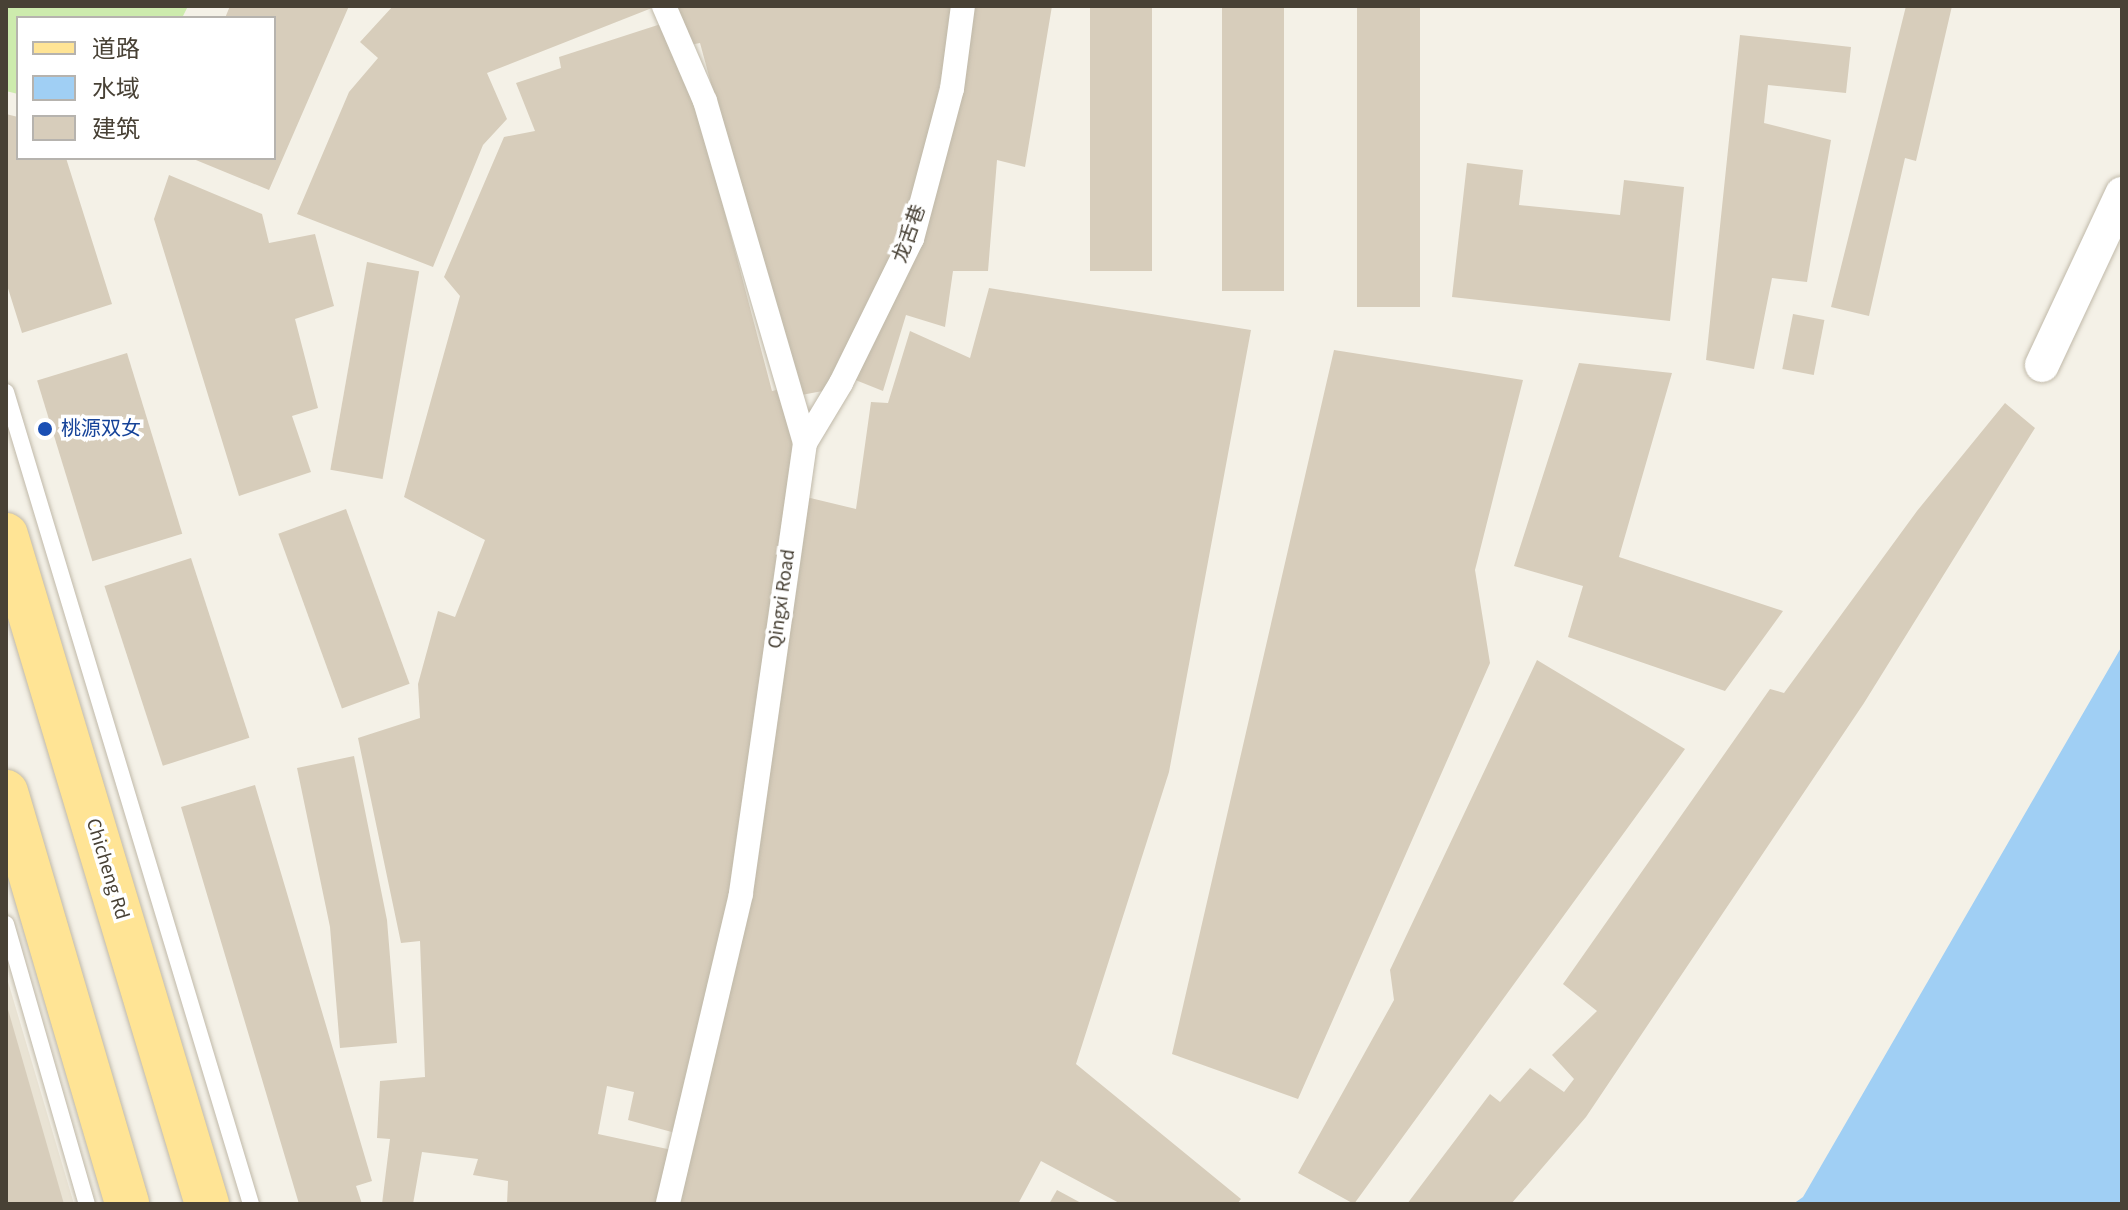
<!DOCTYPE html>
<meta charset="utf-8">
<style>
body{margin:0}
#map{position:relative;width:2128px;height:1210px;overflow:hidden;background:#f4f1e7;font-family:"Source Sans 3","Noto Sans SC",sans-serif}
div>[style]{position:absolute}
.residential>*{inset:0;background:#e9e3d4}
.green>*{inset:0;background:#cdebad}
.water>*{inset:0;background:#a0cff4}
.building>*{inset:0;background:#d7cdbb;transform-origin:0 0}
.roads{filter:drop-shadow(0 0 2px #c0b9a9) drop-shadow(0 0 2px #c0b9a9)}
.service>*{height:16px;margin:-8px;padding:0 8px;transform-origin:8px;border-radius:8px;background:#fff}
.pedestrian>*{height:24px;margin:-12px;padding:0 12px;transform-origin:12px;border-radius:12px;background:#fff}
.minor>*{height:34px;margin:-17px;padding:0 17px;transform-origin:17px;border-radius:17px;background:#fff}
.primary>*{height:44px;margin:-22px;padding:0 22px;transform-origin:22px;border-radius:22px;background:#ffe495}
.dots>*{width:22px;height:22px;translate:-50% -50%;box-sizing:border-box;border:4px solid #fff;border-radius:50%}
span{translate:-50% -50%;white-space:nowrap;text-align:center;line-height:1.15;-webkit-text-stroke:7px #fff;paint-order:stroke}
.street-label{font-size:20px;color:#484135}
.transit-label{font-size:20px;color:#164399}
.left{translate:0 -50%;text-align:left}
.frame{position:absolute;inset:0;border:8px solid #484135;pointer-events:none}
.legend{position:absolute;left:16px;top:16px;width:260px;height:144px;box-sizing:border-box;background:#fff;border:2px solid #b6b3ae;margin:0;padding:10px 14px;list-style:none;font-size:24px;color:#484135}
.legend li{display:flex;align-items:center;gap:16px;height:40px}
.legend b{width:40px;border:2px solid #b6b3ae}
</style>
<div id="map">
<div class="residential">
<div style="clip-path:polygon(6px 975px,74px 1204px,6px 1204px)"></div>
</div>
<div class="green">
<div style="clip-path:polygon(6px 6px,188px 6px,182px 18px,18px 18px,18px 94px,6px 91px)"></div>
</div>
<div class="water">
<div style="clip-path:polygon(2122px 646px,2122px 1204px,1793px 1204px,1803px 1197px)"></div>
</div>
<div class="building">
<div style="clip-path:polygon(230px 6px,349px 6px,269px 190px,191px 158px,274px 158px,274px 18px,225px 18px)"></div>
<div style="clip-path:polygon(393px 6px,657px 6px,487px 73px,507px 119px,483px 145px,433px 267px,297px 214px,349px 92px,378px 58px,360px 42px)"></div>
<div style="clip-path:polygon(669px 6px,956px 6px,915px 204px,897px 250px,828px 390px,796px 396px,700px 43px,685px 46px)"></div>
<div style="clip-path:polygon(974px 6px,1052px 6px,1025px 167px,997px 160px,988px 271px,953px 271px,945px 327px,906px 315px,883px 391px,853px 379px,921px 245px)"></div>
<div style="left:1090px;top:6px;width:62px;height:265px"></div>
<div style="left:1222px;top:6px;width:62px;height:285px"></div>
<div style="left:1357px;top:6px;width:63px;height:301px"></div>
<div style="clip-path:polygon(1906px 6px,1952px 6px,1916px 161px,1905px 158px,1869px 316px,1831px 307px)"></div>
<div style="clip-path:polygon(664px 23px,690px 80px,772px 391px,781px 389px,797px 433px,739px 870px,679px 1134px,628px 1120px,634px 1092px,607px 1086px,598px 1134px,672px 1150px,659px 1204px,507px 1204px,508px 1181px,473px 1175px,478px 1159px,422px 1152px,413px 1204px,382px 1204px,390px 1139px,377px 1138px,380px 1081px,425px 1077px,420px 941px,401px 943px,358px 738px,420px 718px,418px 684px,438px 611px,455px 617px,485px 540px,404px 497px,460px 296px,444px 277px,504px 137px,535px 131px,516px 83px,561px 68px,559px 57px)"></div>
<div style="clip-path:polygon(1740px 35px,1851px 47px,1846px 93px,1768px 85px,1764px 123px,1831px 140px,1807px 282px,1772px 278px,1754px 369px,1706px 360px)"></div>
<div style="clip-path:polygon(6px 114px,18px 117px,18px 158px,66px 158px,112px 304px,22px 333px,6px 282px)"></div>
<div style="clip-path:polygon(1467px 163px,1523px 170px,1519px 205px,1620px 215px,1624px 180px,1684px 187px,1670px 321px,1452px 297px)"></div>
<div style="clip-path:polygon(169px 175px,262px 214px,269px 243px,315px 234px,334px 306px,295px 319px,318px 408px,292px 416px,311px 472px,239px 496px,154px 219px)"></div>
<div style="left:367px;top:262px;width:53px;height:211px;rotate:10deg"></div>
<div style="clip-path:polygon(989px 288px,1251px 330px,1169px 772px,1076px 1064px,1241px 1199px,1237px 1204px,1121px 1204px,1041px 1161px,1018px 1204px,678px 1204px,802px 496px,856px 509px,871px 402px,888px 403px,910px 331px,970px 358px)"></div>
<div style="left:1793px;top:314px;width:32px;height:56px;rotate:11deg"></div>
<div style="clip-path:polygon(1334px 350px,1523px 380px,1475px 570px,1490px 663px,1298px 1099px,1172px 1054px)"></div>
<div style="left:127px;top:353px;width:189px;height:94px;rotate:73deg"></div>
<div style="clip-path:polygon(1579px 363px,1672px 373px,1619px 557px,1783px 611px,1725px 691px,1568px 637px,1583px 586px,1514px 566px)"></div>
<div style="clip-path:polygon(2005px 403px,2035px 428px,1864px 703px,1586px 1117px,1511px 1204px,1407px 1204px,1490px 1094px,1500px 1102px,1530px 1068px,1564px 1092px,1574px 1079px,1552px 1055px,1597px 1011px,1563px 984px,1770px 689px,1784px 693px,1917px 511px)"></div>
<div style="left:346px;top:509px;width:186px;height:72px;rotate:70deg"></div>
<div style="left:191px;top:558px;width:189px;height:91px;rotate:72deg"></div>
<div style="clip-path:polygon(1537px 660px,1685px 749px,1354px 1204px,1298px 1173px,1394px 1000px,1390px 970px)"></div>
<div style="clip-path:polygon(354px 756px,387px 920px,397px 1043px,340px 1048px,330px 927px,297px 768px)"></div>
<div style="clip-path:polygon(255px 785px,372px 1181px,356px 1186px,362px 1204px,299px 1204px,181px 807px)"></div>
<div style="clip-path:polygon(6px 1006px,7px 1006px,64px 1204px,6px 1204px)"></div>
<div style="clip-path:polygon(1057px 1190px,1083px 1204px,1049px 1204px)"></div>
</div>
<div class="roads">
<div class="service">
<div style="left:6px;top:392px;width:848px;rotate:73.21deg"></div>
<div style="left:6px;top:924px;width:291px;rotate:73.9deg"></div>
</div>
<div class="pedestrian">
<div style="left:664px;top:6px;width:103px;rotate:66.7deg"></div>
<div style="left:705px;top:101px;width:356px;rotate:73.7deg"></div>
<div style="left:805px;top:443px;width:456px;rotate:98.1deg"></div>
<div style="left:741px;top:894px;width:318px;rotate:103.3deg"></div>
<div style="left:805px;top:443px;width:70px;rotate:-59deg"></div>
<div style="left:841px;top:383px;width:161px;rotate:-63.8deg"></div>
<div style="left:912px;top:239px;width:155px;rotate:-75.1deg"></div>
<div style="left:952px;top:89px;width:84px;rotate:-82.5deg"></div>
</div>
<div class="minor">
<div style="left:2042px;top:365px;width:189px;rotate:-64.9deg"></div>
</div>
<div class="primary">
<div style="left:6px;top:535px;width:699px;rotate:73.28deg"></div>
<div style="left:6px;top:792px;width:429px;rotate:73.6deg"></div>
</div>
</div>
<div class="dots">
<div style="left:45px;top:429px;background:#1a4fb4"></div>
</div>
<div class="street-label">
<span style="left:910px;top:234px;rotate:-70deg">龙舌巷</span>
<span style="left:782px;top:599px;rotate:-82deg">Qingxi Road</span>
<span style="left:107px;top:869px;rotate:73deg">Chicheng Rd</span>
</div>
<div class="transit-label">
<span class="left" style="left:61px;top:429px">桃源双女</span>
</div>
<div class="frame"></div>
<ul class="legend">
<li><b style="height:10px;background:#ffe495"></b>道路</li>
<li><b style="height:22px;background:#a0cff4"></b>水域</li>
<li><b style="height:22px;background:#d7cdbb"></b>建筑</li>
</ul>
</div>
